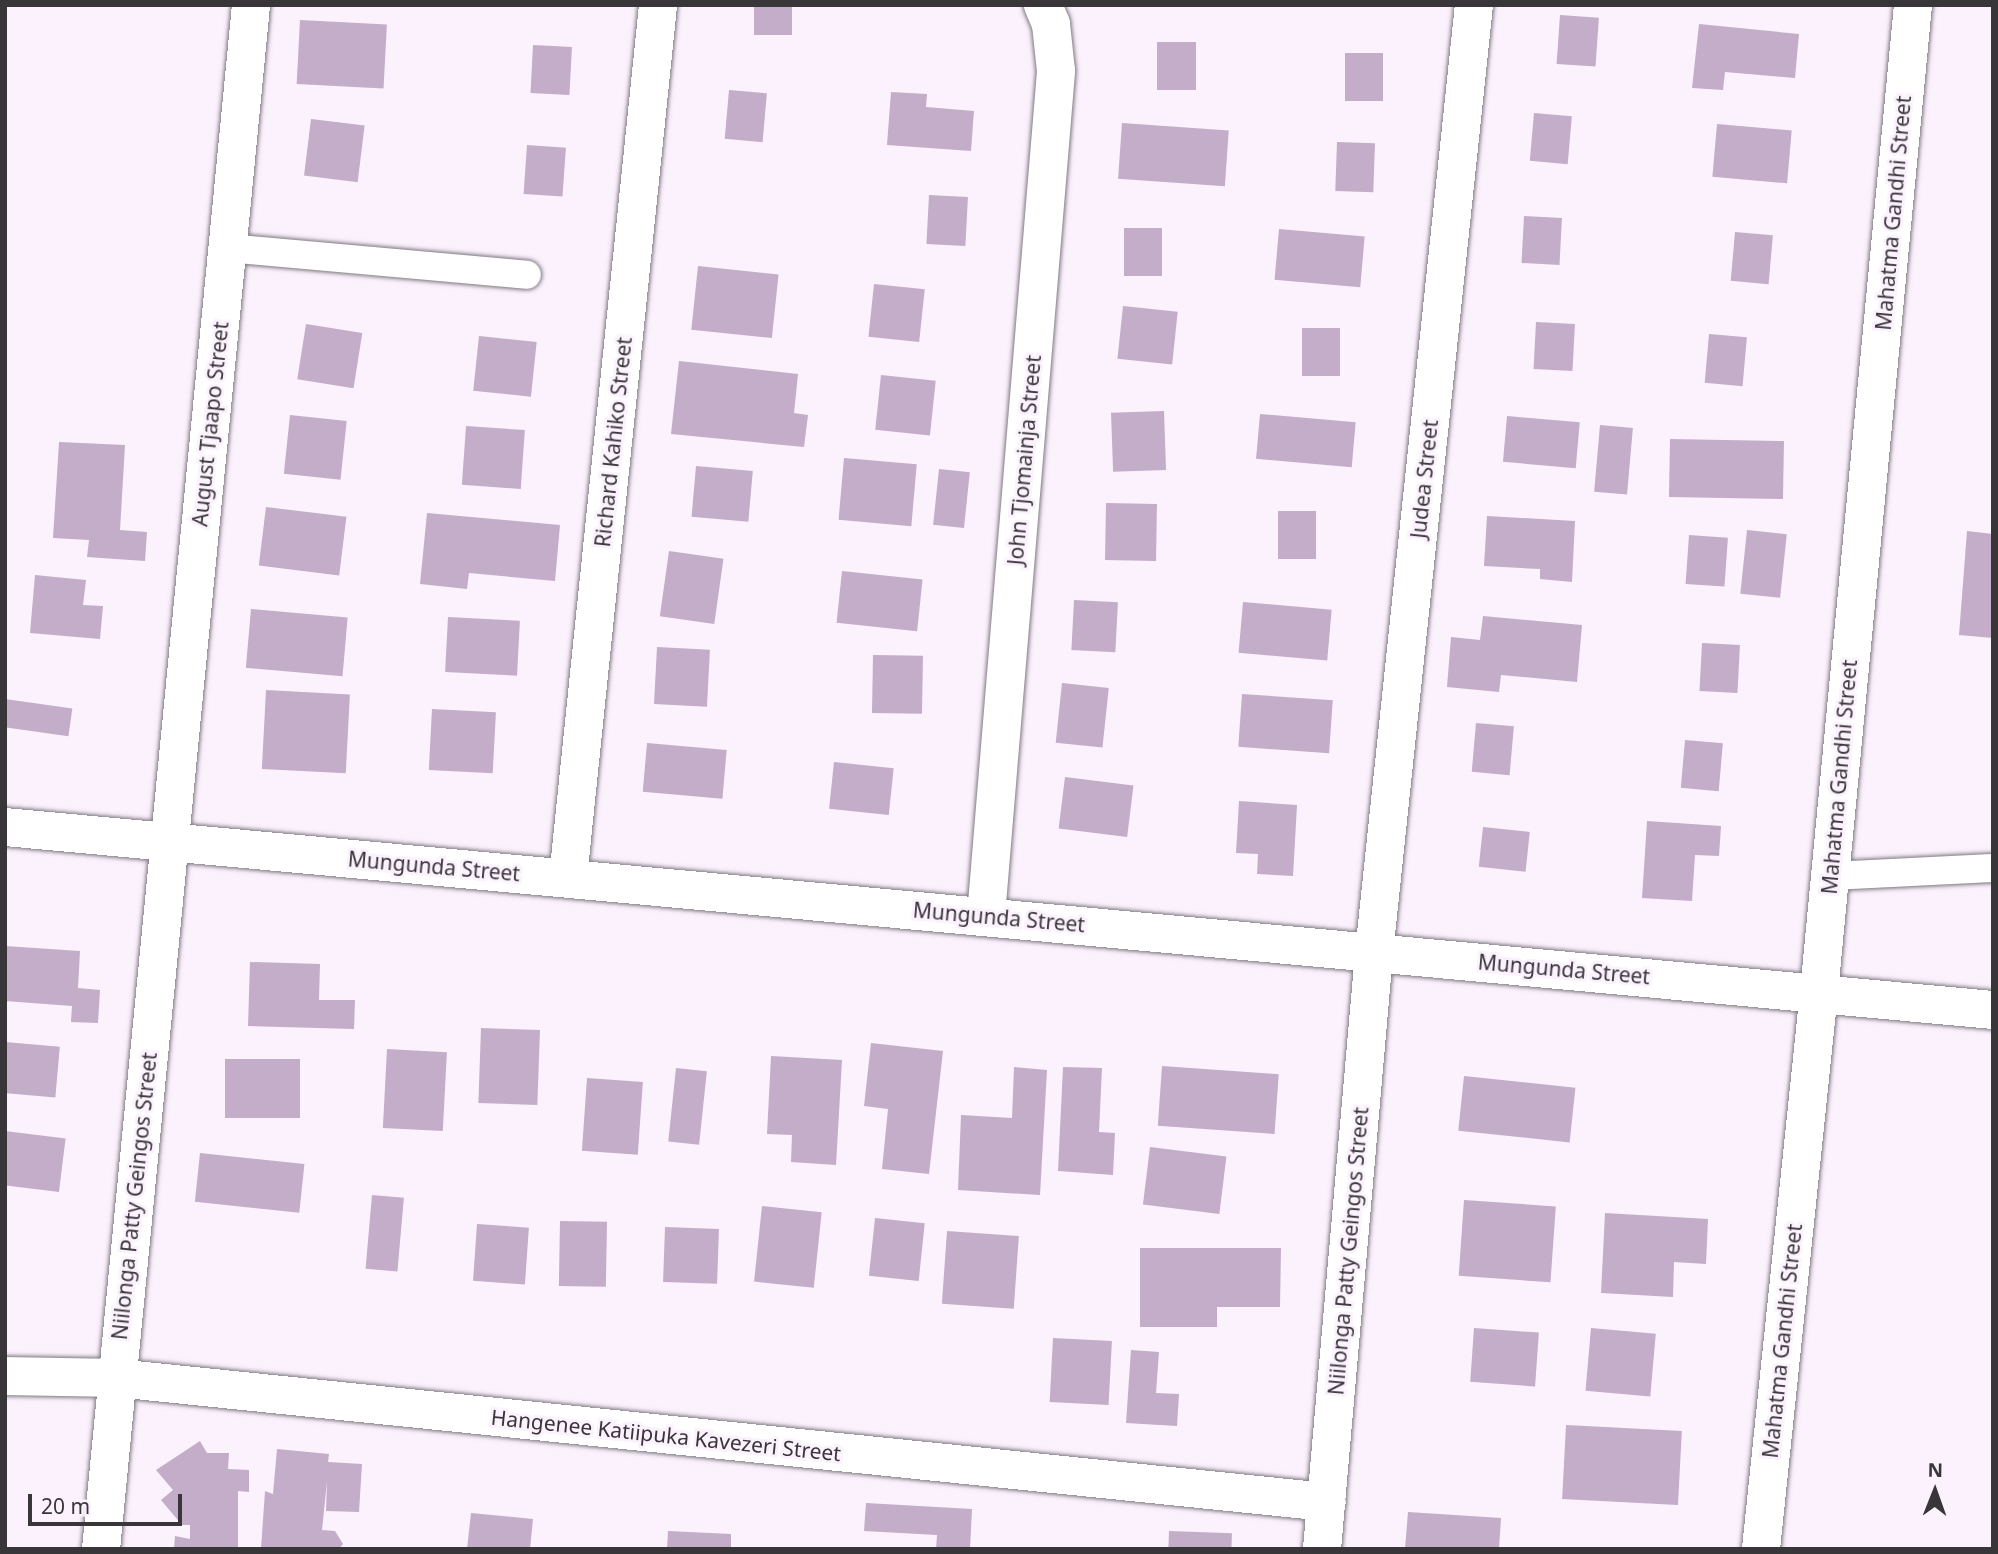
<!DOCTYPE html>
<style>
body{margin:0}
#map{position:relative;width:1998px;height:1554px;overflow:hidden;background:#fbf2fd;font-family:"Noto Sans",sans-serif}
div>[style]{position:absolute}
.building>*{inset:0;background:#c3adc8;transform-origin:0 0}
.roads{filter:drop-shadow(0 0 2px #807982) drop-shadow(0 0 2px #807982)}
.lane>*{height:28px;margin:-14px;padding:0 14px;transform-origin:14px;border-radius:14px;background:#fff}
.street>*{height:38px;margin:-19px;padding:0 19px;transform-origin:19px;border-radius:19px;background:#fff}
.secondary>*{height:38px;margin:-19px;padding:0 19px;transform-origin:19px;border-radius:19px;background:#fff}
span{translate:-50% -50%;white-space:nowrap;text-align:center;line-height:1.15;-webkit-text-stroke:6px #fbf2fd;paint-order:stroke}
.street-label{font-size:21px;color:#39363a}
.frame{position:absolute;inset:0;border:7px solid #39363a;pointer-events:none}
.north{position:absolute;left:1900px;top:1456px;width:70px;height:70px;-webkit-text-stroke:5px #fbf2fd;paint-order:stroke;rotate:1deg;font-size:19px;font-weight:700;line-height:28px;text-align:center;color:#39363a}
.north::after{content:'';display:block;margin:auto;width:24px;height:32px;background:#39363a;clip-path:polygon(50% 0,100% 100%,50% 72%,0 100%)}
.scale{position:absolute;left:28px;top:1494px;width:154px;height:32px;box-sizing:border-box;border:4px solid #39363a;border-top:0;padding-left:9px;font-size:21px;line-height:24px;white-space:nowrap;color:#39363a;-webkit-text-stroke:5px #fbf2fd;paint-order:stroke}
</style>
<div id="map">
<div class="building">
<div style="left:754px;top:5px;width:38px;height:30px"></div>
<div style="left:1560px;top:15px;width:39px;height:49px;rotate:4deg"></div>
<div style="left:300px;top:20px;width:87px;height:64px;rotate:3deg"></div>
<div style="clip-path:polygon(1699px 24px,1799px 34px,1795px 78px,1725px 72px,1723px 90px,1692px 88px)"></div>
<div style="left:1157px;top:42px;width:39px;height:48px"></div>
<div style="left:533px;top:45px;width:39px;height:48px;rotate:3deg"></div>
<div style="left:1345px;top:53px;width:38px;height:48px"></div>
<div style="left:729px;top:90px;width:38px;height:49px;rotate:5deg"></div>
<div style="clip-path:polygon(891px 92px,927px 94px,926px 107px,974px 111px,971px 151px,887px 145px)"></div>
<div style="left:1534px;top:113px;width:38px;height:48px;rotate:5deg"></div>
<div style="left:311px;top:119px;width:54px;height:57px;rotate:7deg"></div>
<div style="left:1122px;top:123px;width:107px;height:56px;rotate:4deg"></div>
<div style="left:1717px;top:124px;width:75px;height:53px;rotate:5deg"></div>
<div style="left:1337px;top:142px;width:38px;height:49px;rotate:2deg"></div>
<div style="left:527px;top:145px;width:39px;height:49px;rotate:4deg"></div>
<div style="left:929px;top:195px;width:39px;height:49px;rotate:3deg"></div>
<div style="left:1524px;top:216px;width:38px;height:47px;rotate:3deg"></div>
<div style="left:1124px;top:228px;width:38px;height:48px"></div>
<div style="left:1279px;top:229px;width:86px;height:51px;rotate:5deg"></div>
<div style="left:1735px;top:232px;width:38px;height:49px;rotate:5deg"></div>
<div style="left:698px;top:266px;width:81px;height:64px;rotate:6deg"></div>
<div style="left:874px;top:284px;width:51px;height:53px;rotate:6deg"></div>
<div style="left:1123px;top:306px;width:55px;height:53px;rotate:6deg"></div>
<div style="left:1536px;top:322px;width:39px;height:47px;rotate:3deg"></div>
<div style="left:306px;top:324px;width:57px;height:56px;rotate:9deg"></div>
<div style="left:1302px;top:328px;width:38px;height:48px"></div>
<div style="left:1709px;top:334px;width:38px;height:49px;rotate:5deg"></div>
<div style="left:479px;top:336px;width:58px;height:55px;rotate:6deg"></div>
<div style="clip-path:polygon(679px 361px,798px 374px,794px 413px,808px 415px,804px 447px,671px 434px)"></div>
<div style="left:881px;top:375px;width:55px;height:55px;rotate:6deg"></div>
<div style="left:1164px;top:411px;width:59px;height:53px;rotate:88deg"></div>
<div style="left:1260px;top:414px;width:96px;height:45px;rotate:5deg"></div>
<div style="left:290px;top:415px;width:57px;height:59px;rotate:6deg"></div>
<div style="left:1507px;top:416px;width:73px;height:46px;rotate:5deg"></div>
<div style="left:1600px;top:425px;width:33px;height:67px;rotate:5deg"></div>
<div style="left:466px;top:426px;width:59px;height:59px;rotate:4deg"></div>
<div style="left:1670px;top:439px;width:114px;height:58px;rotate:1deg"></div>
<div style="clip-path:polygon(59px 442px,125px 445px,120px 530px,147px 532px,145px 561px,87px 557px,89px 540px,53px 538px)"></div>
<div style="left:844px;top:458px;width:73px;height:62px;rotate:5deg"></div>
<div style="left:696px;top:466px;width:57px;height:51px;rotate:5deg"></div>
<div style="left:939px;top:469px;width:31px;height:56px;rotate:6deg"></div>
<div style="left:1106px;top:503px;width:51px;height:57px;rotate:1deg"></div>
<div style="left:266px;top:507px;width:81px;height:59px;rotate:7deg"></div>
<div style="left:1278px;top:511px;width:38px;height:48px"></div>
<div style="clip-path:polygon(427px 513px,560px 525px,555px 581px,469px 573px,467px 589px,420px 584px)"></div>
<div style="clip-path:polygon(1487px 516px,1575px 521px,1572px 582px,1540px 579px,1540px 569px,1484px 566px)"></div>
<div style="left:1747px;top:530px;width:40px;height:64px;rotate:6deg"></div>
<div style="clip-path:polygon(1967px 531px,1993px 534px,1993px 638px,1959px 635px)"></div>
<div style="left:1689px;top:535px;width:39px;height:49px;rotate:4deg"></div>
<div style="left:669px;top:551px;width:55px;height:66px;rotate:8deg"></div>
<div style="left:842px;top:571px;width:81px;height:52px;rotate:6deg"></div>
<div style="clip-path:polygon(35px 575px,86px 580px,83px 605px,103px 606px,100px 639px,30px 633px)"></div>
<div style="left:1074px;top:600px;width:44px;height:50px;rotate:3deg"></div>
<div style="left:1243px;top:602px;width:89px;height:51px;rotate:5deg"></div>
<div style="left:251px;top:609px;width:97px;height:59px;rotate:5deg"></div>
<div style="clip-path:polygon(1483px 616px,1582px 625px,1577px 682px,1501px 675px,1499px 692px,1447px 687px,1451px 637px,1480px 640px)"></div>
<div style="left:448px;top:617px;width:72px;height:55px;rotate:3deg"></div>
<div style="left:1702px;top:643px;width:38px;height:48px;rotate:3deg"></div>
<div style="left:657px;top:647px;width:53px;height:57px;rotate:3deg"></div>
<div style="left:873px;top:655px;width:50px;height:58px;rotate:1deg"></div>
<div style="left:1062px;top:683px;width:47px;height:60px;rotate:6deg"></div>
<div style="left:266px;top:690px;width:84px;height:79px;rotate:3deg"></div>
<div style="left:1242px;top:694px;width:91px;height:53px;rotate:4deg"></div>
<div style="left:5px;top:699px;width:68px;height:28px;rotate:8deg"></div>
<div style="left:432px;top:709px;width:64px;height:61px;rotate:3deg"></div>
<div style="left:1476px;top:723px;width:38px;height:49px;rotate:5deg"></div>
<div style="left:1685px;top:740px;width:38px;height:48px;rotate:5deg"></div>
<div style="left:647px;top:743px;width:80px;height:49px;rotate:5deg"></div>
<div style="left:834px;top:762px;width:60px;height:47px;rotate:6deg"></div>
<div style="left:1065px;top:777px;width:69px;height:52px;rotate:7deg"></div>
<div style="clip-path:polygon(1239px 801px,1297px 805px,1293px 876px,1257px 874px,1258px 854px,1236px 853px)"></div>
<div style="clip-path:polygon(1647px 821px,1721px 826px,1719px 856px,1695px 855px,1692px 901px,1642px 898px)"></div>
<div style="left:1483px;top:827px;width:47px;height:40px;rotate:6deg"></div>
<div style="clip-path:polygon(5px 946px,80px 951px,78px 988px,100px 990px,98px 1023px,71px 1022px,72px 1006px,5px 1001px)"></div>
<div style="clip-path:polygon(250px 962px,320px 964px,319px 1000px,355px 1000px,354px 1029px,248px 1026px)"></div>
<div style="left:481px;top:1028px;width:59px;height:75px;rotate:2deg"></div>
<div style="left:5px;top:1042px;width:55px;height:51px;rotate:5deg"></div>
<div style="clip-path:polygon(871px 1043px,943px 1051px,929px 1174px,882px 1169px,888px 1109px,864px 1106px)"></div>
<div style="left:387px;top:1049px;width:60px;height:79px;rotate:3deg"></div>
<div style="clip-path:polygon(771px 1056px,842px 1060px,836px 1165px,791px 1162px,792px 1135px,767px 1134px)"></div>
<div style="left:300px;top:1059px;width:59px;height:75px;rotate:90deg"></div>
<div style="left:1162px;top:1066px;width:117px;height:60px;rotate:4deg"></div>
<div style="clip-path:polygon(1014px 1067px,1047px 1070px,1040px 1195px,958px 1190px,961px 1115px,1012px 1118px)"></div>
<div style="clip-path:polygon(1063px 1067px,1102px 1068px,1099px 1132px,1115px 1133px,1113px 1175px,1058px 1171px)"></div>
<div style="left:676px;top:1068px;width:31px;height:74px;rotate:6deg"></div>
<div style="left:1464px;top:1076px;width:112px;height:55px;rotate:6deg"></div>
<div style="left:587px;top:1078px;width:56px;height:73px;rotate:4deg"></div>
<div style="left:5px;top:1131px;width:61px;height:54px;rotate:7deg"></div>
<div style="left:1150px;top:1147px;width:77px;height:58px;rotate:7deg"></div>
<div style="left:200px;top:1153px;width:105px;height:49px;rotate:6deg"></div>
<div style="left:372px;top:1195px;width:32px;height:74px;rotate:5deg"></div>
<div style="left:1464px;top:1200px;width:92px;height:76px;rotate:4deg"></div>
<div style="left:762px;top:1206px;width:60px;height:76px;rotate:6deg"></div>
<div style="clip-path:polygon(1605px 1213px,1708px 1219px,1706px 1264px,1674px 1262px,1673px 1297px,1601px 1293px)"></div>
<div style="left:875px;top:1218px;width:50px;height:58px;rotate:6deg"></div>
<div style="left:560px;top:1221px;width:47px;height:65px;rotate:1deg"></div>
<div style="left:477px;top:1224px;width:52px;height:57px;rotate:4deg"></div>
<div style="left:665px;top:1227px;width:54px;height:55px;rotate:2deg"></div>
<div style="left:947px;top:1231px;width:72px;height:73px;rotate:4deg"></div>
<div style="clip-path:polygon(1140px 1248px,1281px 1248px,1280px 1307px,1217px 1307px,1217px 1327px,1140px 1327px)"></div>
<div style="left:1474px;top:1328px;width:65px;height:54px;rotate:4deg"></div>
<div style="left:1591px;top:1328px;width:65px;height:63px;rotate:5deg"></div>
<div style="left:1053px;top:1338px;width:59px;height:64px;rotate:3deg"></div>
<div style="clip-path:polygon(1131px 1350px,1159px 1352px,1156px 1393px,1179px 1394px,1177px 1426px,1126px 1423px)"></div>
<div style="left:1566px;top:1425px;width:116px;height:74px;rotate:3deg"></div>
<div style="clip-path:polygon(200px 1441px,207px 1453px,229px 1453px,228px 1469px,249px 1470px,249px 1492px,238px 1491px,238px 1549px,174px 1549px,175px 1536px,190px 1539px,190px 1525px,182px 1525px,161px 1500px,173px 1490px,156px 1470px)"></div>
<div style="clip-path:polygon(277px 1449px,329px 1454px,328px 1462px,362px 1464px,359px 1512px,326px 1511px,327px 1481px,322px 1530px,335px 1531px,343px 1544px,339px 1549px,261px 1549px,265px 1491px,273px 1494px)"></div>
<div style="clip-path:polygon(866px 1503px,972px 1509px,970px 1549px,936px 1549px,937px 1535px,864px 1531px)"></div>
<div style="clip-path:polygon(1408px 1512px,1501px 1518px,1499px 1549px,1405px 1549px)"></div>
<div style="clip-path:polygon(471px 1513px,533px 1519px,530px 1549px,467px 1549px)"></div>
<div style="clip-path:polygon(668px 1531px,731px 1534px,731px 1549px,667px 1549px)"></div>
<div style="left:1169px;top:1531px;width:63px;height:18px;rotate:2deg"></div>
</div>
<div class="roads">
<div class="lane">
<div style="left:227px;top:248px;width:301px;rotate:5.1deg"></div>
<div style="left:1830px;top:876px;width:163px;rotate:-2.8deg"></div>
</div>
<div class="street">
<div style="left:568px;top:878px;width:878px;rotate:-84.11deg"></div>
<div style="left:986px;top:916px;width:848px;rotate:-85.26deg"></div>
<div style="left:1056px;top:71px;width:47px;rotate:-96.1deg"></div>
<div style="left:1051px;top:24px;width:21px;rotate:-113deg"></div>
<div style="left:5px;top:1376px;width:111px;rotate:1deg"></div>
<div style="left:116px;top:1378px;width:1217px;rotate:5.85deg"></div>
<div style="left:101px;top:1549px;width:1551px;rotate:-84.45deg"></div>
<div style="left:1322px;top:1549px;width:598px;rotate:-85.01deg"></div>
<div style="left:1374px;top:953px;width:953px;rotate:-83.98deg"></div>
</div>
<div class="secondary">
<div style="left:5px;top:827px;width:1996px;rotate:5.26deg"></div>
<div style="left:1761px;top:1549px;width:560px;rotate:-84.06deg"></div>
<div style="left:1819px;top:992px;width:991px;rotate:-84.56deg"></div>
</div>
</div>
<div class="street-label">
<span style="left:1893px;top:213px;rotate:-85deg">Mahatma Gandhi Street</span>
<span style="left:210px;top:424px;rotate:-84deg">August Tjaapo Street</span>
<span style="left:613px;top:442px;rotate:-84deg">Richard Kahiko Street</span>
<span style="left:1024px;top:460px;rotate:-85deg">John Tjomainja Street</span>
<span style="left:1424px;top:479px;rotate:-84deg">Judea Street</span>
<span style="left:1839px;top:777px;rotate:-85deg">Mahatma Gandhi Street</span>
<span style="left:434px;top:866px;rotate:5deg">Mungunda Street</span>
<span style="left:999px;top:917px;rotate:5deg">Mungunda Street</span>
<span style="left:1564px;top:969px;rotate:5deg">Mungunda Street</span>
<span style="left:134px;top:1196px;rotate:-84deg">Niilonga Patty Geingos Street</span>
<span style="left:1348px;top:1251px;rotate:-85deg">Niilonga Patty Geingos Street</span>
<span style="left:1782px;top:1341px;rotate:-84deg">Mahatma Gandhi Street</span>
<span style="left:666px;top:1435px;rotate:6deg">Hangenee Katiipuka Kavezeri Street</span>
</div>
<div class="frame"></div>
<div class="north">N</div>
<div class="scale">20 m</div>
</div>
